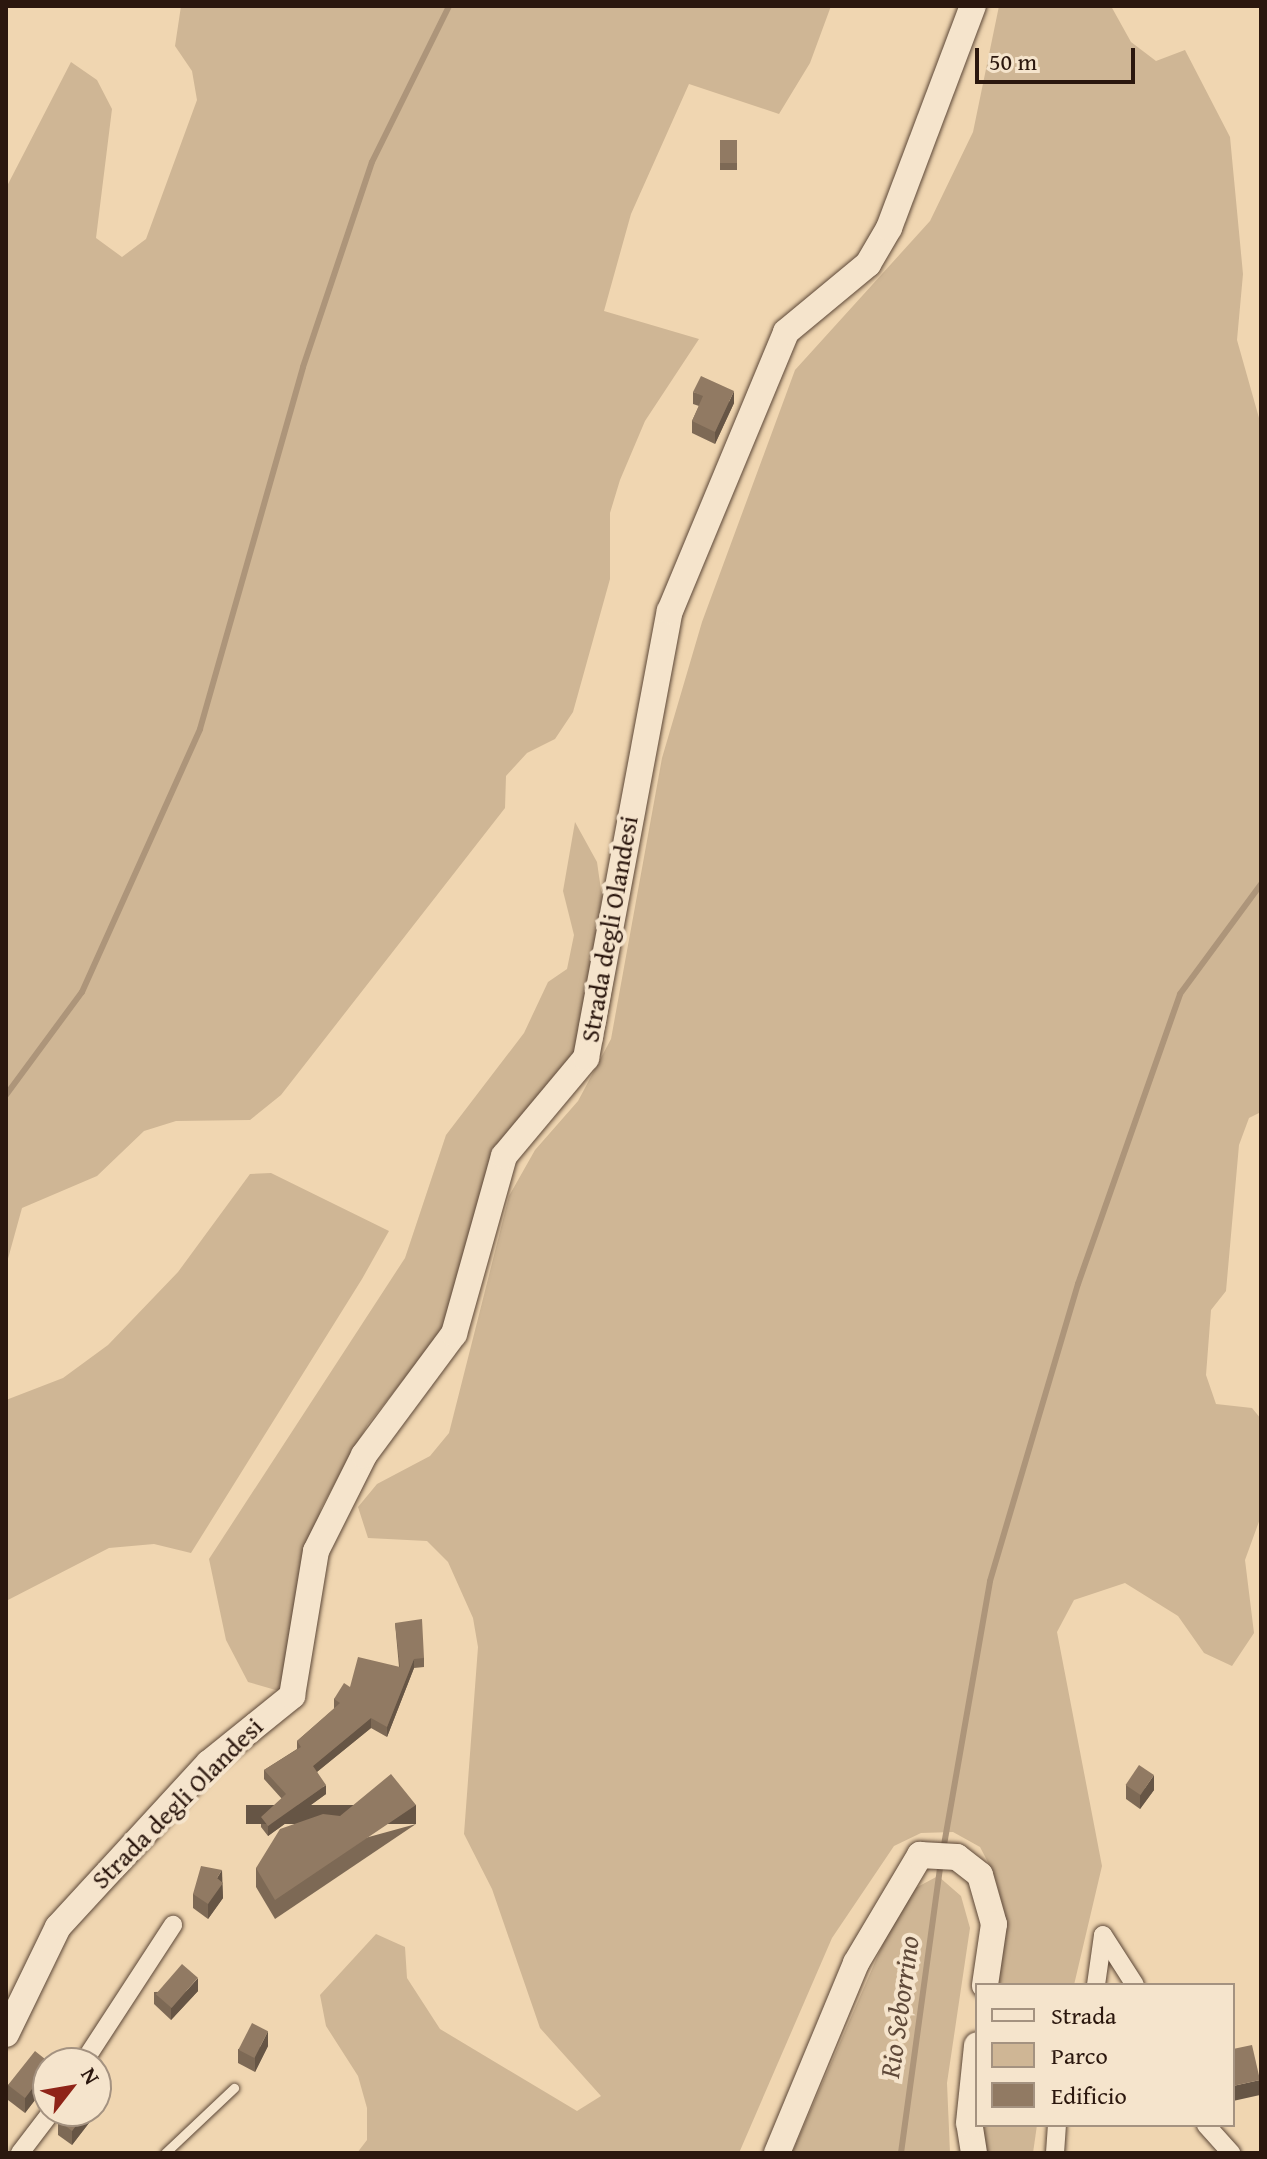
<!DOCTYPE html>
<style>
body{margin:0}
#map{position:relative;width:1267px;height:2159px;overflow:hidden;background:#f0d6b1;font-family:"Gentium Book Plus",serif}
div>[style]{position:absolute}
.green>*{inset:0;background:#cfb695}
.stream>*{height:6px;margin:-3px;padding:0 3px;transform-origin:3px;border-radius:3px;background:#ad957a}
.roads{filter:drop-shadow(0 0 2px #5c4737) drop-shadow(0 0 2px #5c4737)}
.service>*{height:9px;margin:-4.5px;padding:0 4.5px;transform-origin:4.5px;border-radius:4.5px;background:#f5e4cc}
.minor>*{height:18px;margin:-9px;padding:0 9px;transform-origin:9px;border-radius:9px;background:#f5e4cc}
.secondary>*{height:26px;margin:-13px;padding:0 13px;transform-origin:13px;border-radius:13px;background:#f5e4cc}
.wall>*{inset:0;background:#7d6955;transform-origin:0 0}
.shaded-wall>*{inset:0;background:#665545;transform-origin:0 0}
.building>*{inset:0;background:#917a63;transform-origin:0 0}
span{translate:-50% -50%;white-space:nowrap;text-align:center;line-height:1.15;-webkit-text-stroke:8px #f5e4cc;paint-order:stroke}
.street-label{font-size:26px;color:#2b170e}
.water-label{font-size:28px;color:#5f4939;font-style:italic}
.frame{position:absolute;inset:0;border:8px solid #2b170e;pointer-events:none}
.legend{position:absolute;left:975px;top:1983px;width:260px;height:144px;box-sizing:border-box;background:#f5e4cc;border:2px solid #a49280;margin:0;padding:10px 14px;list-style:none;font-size:24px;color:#2b170e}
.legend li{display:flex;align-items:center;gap:16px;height:40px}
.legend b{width:40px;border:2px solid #a49280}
.north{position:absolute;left:32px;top:2047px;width:80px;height:80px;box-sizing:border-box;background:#f5e4cc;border:2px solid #a49280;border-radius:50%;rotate:59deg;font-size:22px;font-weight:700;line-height:32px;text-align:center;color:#2b170e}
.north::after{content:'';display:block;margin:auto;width:28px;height:36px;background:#8f2418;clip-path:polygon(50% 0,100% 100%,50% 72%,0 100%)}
.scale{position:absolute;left:975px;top:48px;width:160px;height:36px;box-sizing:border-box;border:4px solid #2b170e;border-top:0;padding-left:10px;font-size:24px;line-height:28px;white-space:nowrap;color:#2b170e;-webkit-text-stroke:6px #f5e4cc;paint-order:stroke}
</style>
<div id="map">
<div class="green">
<div style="clip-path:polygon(181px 6px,831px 6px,810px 63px,779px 114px,689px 84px,631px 214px,604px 311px,699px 339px,645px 421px,620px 480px,610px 513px,610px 579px,573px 712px,555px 739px,527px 753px,506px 776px,505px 808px,281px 1095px,250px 1120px,176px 1121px,144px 1131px,97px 1176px,22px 1208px,6px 1266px,6px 188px,71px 62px,97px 80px,112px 109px,96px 238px,122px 257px,146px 239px,197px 100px,192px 71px,175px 46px)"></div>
<div style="clip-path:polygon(999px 6px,1111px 6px,1131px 42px,1156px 61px,1185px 50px,1230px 137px,1243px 274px,1237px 340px,1261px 425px,1261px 1112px,1249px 1118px,1239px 1145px,1226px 1291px,1211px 1310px,1206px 1375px,1216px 1404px,1252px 1408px,1261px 1419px,1261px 1516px,1245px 1560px,1254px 1633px,1232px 1666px,1204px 1653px,1178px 1616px,1125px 1583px,1074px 1600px,1057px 1632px,1102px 1866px,1074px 1985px,996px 1985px,1005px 1914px,994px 1874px,980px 1847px,953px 1832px,921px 1833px,894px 1846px,832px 1938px,739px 2153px,357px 2153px,367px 2140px,367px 2108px,358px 2076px,326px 2026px,320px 1995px,376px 1934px,405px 1947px,407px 1978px,440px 2029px,577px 2111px,601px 2096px,540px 2028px,492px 1889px,464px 1834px,478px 1647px,473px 1618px,448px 1562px,427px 1541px,368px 1538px,358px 1507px,377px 1484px,430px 1456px,449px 1433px,509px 1196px,535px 1150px,578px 1101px,611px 1039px,662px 758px,702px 622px,795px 370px,930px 221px,973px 132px)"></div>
<div style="clip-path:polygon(575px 822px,597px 862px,602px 897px,576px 1055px,490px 1157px,444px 1329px,368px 1424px,321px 1508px,286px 1693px,248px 1682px,226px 1640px,209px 1559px,405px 1258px,446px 1135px,524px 1033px,548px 982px,567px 969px,574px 935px,563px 891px)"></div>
<div style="clip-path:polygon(271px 1173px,389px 1231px,362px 1279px,191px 1553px,154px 1544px,109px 1548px,6px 1601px,6px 1400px,63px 1378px,108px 1345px,178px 1272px,250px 1174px)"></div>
<div style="clip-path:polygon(938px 1876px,961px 1896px,970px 1928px,947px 2083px,950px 2153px,792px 2153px,889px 1930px,910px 1891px)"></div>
<div style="clip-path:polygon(979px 2125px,1037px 2125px,1033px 2153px,986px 2153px)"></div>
</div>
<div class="stream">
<div style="left:6px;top:1095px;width:128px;rotate:-53.6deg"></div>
<div style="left:82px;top:992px;width:288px;rotate:-65.8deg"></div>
<div style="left:200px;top:729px;width:376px;rotate:-74.1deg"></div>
<div style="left:303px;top:367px;width:216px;rotate:-71.4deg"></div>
<div style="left:372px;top:162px;width:174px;rotate:-63.7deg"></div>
<div style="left:944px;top:1845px;width:268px;rotate:-80.1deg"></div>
<div style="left:990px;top:1581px;width:310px;rotate:-73.5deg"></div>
<div style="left:1078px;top:1284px;width:307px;rotate:-70.6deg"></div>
<div style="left:1180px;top:994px;width:137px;rotate:-53.6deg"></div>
<div style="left:901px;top:2153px;width:289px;rotate:-82.2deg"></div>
</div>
<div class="roads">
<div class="service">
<div style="left:165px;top:2153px;width:95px;rotate:-43.3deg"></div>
</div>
<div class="minor">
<div style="left:1096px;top:1985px;width:50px;rotate:-82deg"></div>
<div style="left:1103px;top:1935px;width:59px;rotate:57.4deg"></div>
<div style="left:83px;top:2063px;width:165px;rotate:-56.9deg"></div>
<div style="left:1206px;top:2125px;width:38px;rotate:48deg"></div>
<div style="left:20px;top:2153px;width:53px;rotate:-52.7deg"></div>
<div style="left:1055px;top:2153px;width:28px;rotate:-86deg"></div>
</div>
<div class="secondary">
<div style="left:6px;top:2034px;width:119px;rotate:-64.1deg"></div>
<div style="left:58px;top:1927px;width:223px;rotate:-47.4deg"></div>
<div style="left:209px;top:1763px;width:107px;rotate:-38.9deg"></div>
<div style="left:292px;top:1696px;width:147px;rotate:-80.6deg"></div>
<div style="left:316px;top:1551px;width:107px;rotate:-63.4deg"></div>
<div style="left:364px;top:1455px;width:151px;rotate:-53.4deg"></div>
<div style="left:454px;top:1334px;width:185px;rotate:-74.3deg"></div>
<div style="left:504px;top:1156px;width:128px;rotate:-50.1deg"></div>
<div style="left:586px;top:1058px;width:455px;rotate:-79.4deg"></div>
<div style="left:670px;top:611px;width:302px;rotate:-67.4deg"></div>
<div style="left:786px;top:332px;width:107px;rotate:-39.7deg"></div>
<div style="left:868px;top:264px;width:42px;rotate:-59.7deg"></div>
<div style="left:889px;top:228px;width:237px;rotate:-69.3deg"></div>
<div style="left:777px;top:2153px;width:206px;rotate:-67.4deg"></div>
<div style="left:856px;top:1963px;width:126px;rotate:-59.3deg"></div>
<div style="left:920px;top:1855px;width:37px;rotate:3deg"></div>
<div style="left:957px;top:1857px;width:29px;rotate:38deg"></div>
<div style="left:980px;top:1875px;width:51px;rotate:74.1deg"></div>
<div style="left:994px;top:1924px;width:62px;rotate:98.4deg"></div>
<div style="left:974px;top:2153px;width:30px;rotate:-99deg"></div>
<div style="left:969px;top:2123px;width:78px;rotate:-84.1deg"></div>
</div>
</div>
<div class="wall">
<div style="left:720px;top:140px;width:17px;height:30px"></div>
<div style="clip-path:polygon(693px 392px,734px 403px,715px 444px,692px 433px,692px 421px,699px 406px,693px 404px)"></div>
<div style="clip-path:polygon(395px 1623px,424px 1658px,424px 1667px,414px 1668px,387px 1737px,371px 1728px,317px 1772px,326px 1794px,268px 1836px,261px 1827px,261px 1817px,282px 1799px,264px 1779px,264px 1770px,297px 1749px,297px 1741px,334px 1709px,334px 1699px,350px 1687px,399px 1667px)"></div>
<div style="clip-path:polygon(1126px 1785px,1154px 1790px,1140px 1809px,1126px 1799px)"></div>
<div style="clip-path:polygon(416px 1824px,275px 1919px,256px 1887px,256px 1868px)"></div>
<div style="clip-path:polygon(222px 1882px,223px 1898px,208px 1919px,193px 1908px,193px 1894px)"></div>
<div style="clip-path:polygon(198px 1991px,171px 2020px,154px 2004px,154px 1992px)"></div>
<div style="clip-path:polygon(268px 2046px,255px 2072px,238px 2063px,238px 2049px)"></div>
<div style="clip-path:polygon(48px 2063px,48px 2083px,25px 2113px,8px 2100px,8px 2085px)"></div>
<div style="clip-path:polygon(92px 2111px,92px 2119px,72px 2145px,58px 2135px,58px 2120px)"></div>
</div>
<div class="shaded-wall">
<div style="clip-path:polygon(734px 391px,734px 403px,715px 444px,715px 432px)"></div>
<div style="clip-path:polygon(414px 1659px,414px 1668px,387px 1737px,387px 1727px)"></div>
<div style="clip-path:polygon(371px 1718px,371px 1728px,313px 1775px,313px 1766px)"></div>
<div style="clip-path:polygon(1154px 1775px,1154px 1790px,1140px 1809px,1140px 1795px)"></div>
<div style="clip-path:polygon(326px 1785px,326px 1794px,268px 1836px,268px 1826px)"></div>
<div style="left:416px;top:1805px;width:19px;height:170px;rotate:90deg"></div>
<div style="clip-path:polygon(222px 1870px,223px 1898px,208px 1919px,208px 1904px,217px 1878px)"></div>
<div style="clip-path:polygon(198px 1978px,198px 1991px,171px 2020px,171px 2008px)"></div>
<div style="clip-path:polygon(268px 2031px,268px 2046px,255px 2072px,255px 2057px)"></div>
<div style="clip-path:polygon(48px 2068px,48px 2083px,25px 2113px,25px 2098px)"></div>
<div style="clip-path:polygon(1260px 2080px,1260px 2095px,1233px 2101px,1233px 2086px)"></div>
<div style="clip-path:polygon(87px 2111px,92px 2111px,92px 2119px,72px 2145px,72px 2131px)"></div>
</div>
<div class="building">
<div style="left:720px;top:140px;width:17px;height:23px"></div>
<div style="clip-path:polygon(701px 376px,734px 391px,715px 432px,692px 421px,703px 396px,693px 392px)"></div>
<div style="clip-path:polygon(422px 1619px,424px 1658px,414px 1659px,387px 1727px,371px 1718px,313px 1766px,326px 1785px,268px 1826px,261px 1817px,286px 1794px,264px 1770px,301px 1747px,297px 1741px,340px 1703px,334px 1699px,344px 1683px,350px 1687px,358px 1657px,400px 1667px,395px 1623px)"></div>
<div style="left:1139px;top:1765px;width:18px;height:24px;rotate:34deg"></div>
<div style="clip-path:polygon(391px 1774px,416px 1805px,275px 1900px,256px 1868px,280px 1829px,323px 1814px,340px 1816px)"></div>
<div style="clip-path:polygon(201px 1866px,222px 1870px,217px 1878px,223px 1883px,208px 1904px,193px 1894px)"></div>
<div style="left:182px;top:1964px;width:21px;height:40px;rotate:41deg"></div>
<div style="left:252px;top:2023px;width:18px;height:30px;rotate:27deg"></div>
<div style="clip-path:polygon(1252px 2045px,1260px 2080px,1233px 2086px,1233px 2049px)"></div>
<div style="clip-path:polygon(35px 2051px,50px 2063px,48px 2063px,48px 2068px,25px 2098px,8px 2085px)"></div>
<div style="clip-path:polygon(64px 2111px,87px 2111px,72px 2131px,58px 2120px)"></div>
</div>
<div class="street-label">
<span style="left:609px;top:929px;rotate:-80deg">Strada degli Olandesi</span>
<span style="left:177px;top:1803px;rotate:-45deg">Strada degli Olandesi</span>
</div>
<div class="water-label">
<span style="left:899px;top:2007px;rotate:-82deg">Rio Seborrino</span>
</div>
<div class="frame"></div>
<ul class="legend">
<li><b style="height:10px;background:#f5e4cc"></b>Strada</li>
<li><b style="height:22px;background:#cfb695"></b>Parco</li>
<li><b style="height:22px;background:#917a63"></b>Edificio</li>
</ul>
<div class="north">N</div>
<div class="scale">50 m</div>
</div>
